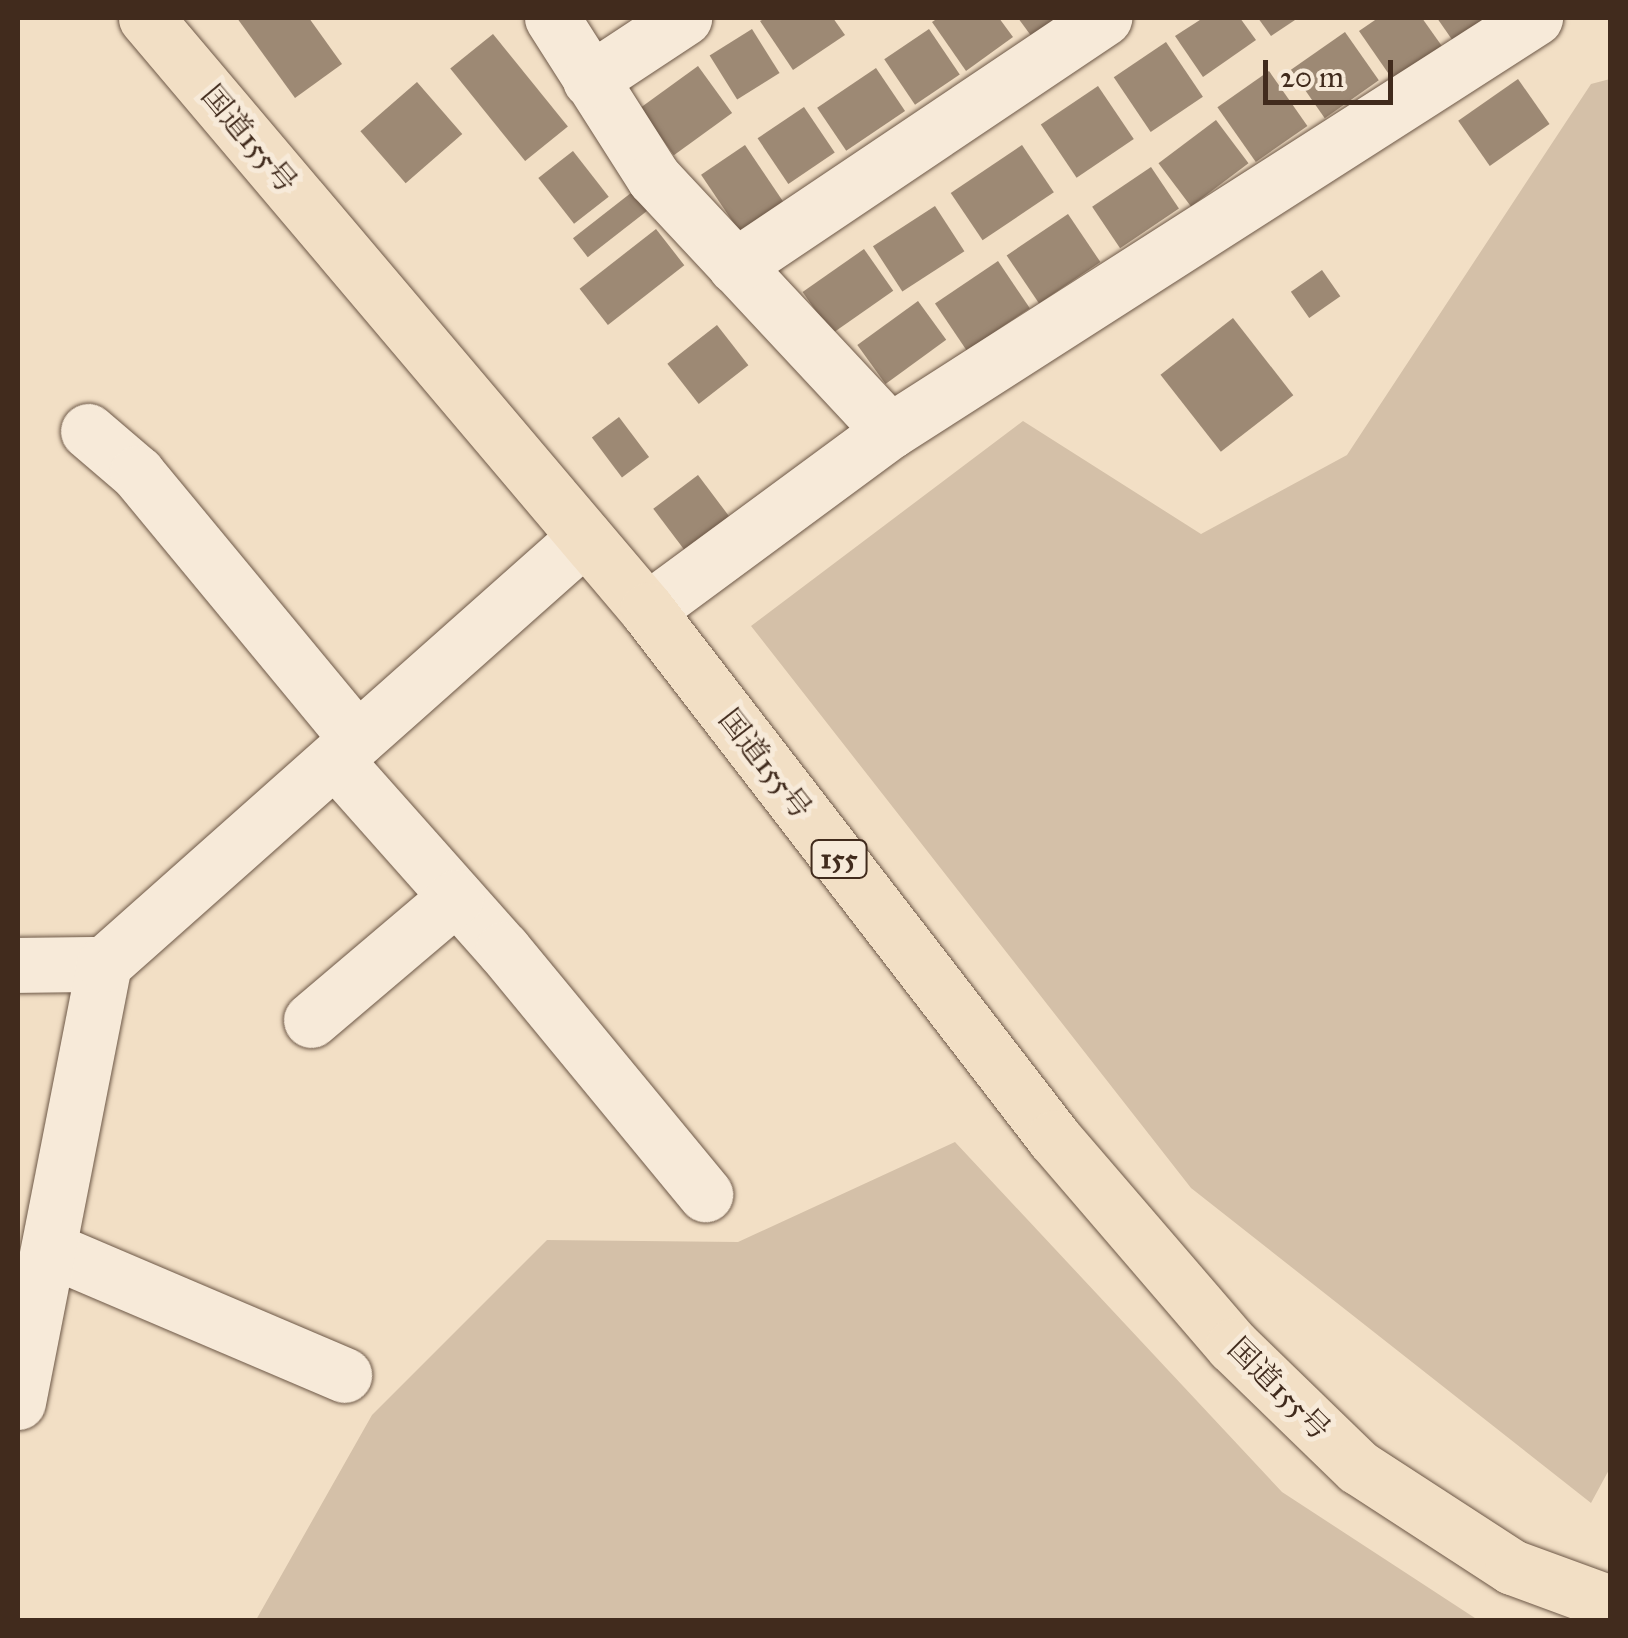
<!DOCTYPE html>
<meta charset="utf-8">
<style>
body{margin:0}
#map{position:relative;width:1628px;height:1638px;overflow:hidden;background:#f2dfc5;font-family:"IM FELL Great Primer","Noto Serif JP",serif}
div>[style]{position:absolute}
.green>*{inset:0;background:#d4c0a8}
.building>*{inset:0;background:#9d8974;transform-origin:0 0}
.roads{filter:drop-shadow(0 0 2px #6d5847) drop-shadow(0 0 2px #6d5847)}
.minor>*{height:55px;margin:-27.5px;padding:0 27.5px;transform-origin:27.5px;border-radius:27.5px;background:#f7ead9}
.highway>*{height:55px;margin:-27.5px;padding:0 27.5px;transform-origin:27.5px;border-radius:27.5px;background:#f2dfc5}
span{translate:-50% -50%;white-space:nowrap;text-align:center;line-height:1.15;-webkit-text-stroke:10px #f7ead9;paint-order:stroke}
.shield-label span{padding:2px 8px;background:#f7ead9;border:2px solid;border-radius:8px;-webkit-text-stroke-width:0}
.shield-label{font-size:28px;color:#412b1d;font-weight:700}
.street-label{font-size:30px;color:#412b1d}
.frame{position:absolute;inset:0;border:20px solid #412b1d;pointer-events:none}
.scale{position:absolute;left:1263px;top:60px;width:130px;height:45px;box-sizing:border-box;border:5px solid #412b1d;border-top:0;padding-left:12px;font-size:30px;line-height:35px;white-space:nowrap;color:#412b1d;-webkit-text-stroke:8px #f7ead9;paint-order:stroke}
</style>
<div id="map">
<div class="green">
<div style="clip-path:polygon(1610px 79px,1610px 1468px,1591px 1503px,1191px 1188px,751px 626px,1023px 421px,1201px 534px,1347px 455px,1591px 84px)"></div>
<div style="clip-path:polygon(955px 1142px,1282px 1492px,1478px 1620px,256px 1620px,372px 1415px,547px 1240px,738px 1242px)"></div>
</div>
<div class="building">
<div style="clip-path:polygon(237px 18px,309px 18px,342px 64px,295px 98px)"></div>
<div style="clip-path:polygon(766px 18px,833px 18px,845px 35px,793px 70px,760px 21px)"></div>
<div style="clip-path:polygon(938px 18px,999px 18px,1013px 37px,966px 71px,932px 22px)"></div>
<div style="clip-path:polygon(1018px 18px,1059px 18px,1032px 37px)"></div>
<div style="clip-path:polygon(1203px 18px,1240px 18px,1256px 40px,1203px 77px,1175px 36px)"></div>
<div style="clip-path:polygon(1258px 18px,1298px 18px,1271px 36px)"></div>
<div style="clip-path:polygon(1378px 18px,1422px 18px,1444px 49px,1395px 83px,1359px 31px)"></div>
<div style="clip-path:polygon(1437px 18px,1486px 18px,1453px 41px)"></div>
<div style="left:752px;top:29px;width:52px;height:50px;rotate:58deg"></div>
<div style="left:929px;top:29px;width:55px;height:54px;rotate:56deg"></div>
<div style="left:1345px;top:32px;width:59px;height:66px;rotate:55deg"></div>
<div style="left:493px;top:34px;width:119px;height:55px;rotate:51deg"></div>
<div style="left:1166px;top:42px;width:66px;height:63px;rotate:56deg"></div>
<div style="left:698px;top:66px;width:58px;height:72px;rotate:54deg"></div>
<div style="left:876px;top:68px;width:52px;height:71px;rotate:56deg"></div>
<div style="left:1269px;top:71px;width:67px;height:63px;rotate:55deg"></div>
<div style="left:1518px;top:79px;width:55px;height:73px;rotate:55deg"></div>
<div style="left:417px;top:82px;width:69px;height:75px;rotate:49deg"></div>
<div style="left:1098px;top:86px;width:64px;height:69px;rotate:56deg"></div>
<div style="left:804px;top:107px;width:55px;height:56px;rotate:56deg"></div>
<div style="left:1216px;top:120px;width:54px;height:72px;rotate:53deg"></div>
<div style="left:745px;top:145px;width:73px;height:53px;rotate:56deg"></div>
<div style="left:1022px;top:145px;width:57px;height:86px;rotate:56deg"></div>
<div style="left:573px;top:151px;width:58px;height:44px;rotate:52deg"></div>
<div style="left:1151px;top:167px;width:50px;height:71px;rotate:56deg"></div>
<div style="left:636px;top:189px;width:24px;height:80px;rotate:52deg"></div>
<div style="left:935px;top:206px;width:54px;height:74px;rotate:57deg"></div>
<div style="left:1068px;top:214px;width:58px;height:74px;rotate:56deg"></div>
<div style="left:656px;top:229px;width:46px;height:97px;rotate:52deg"></div>
<div style="left:864px;top:249px;width:51px;height:75px;rotate:55deg"></div>
<div style="left:998px;top:261px;width:57px;height:76px;rotate:56deg"></div>
<div style="left:1322px;top:270px;width:32px;height:38px;rotate:55deg"></div>
<div style="left:918px;top:301px;width:48px;height:75px;rotate:54deg"></div>
<div style="left:1233px;top:318px;width:98px;height:92px;rotate:52deg"></div>
<div style="left:717px;top:325px;width:51px;height:63px;rotate:52deg"></div>
<div style="left:619px;top:417px;width:50px;height:34px;rotate:53deg"></div>
<div style="left:698px;top:475px;width:60px;height:56px;rotate:53deg"></div>
</div>
<div class="roads">
<div class="minor">
<div style="left:552px;top:18px;width:190px;rotate:57.5deg"></div>
<div style="left:654px;top:178px;width:346px;rotate:47deg"></div>
<div style="left:590px;top:80px;width:113px;rotate:-33.4deg"></div>
<div style="left:735px;top:266px;width:445px;rotate:-33.9deg"></div>
<div style="left:88px;top:431px;width:65px;rotate:40.6deg"></div>
<div style="left:137px;top:473px;width:345px;rotate:50.4deg"></div>
<div style="left:647px;top:610px;width:302px;rotate:-36.4deg"></div>
<div style="left:890px;top:431px;width:766px;rotate:-32.63deg"></div>
<div style="left:335px;top:760px;width:253px;rotate:48.4deg"></div>
<div style="left:503px;top:949px;width:318px;rotate:50.5deg"></div>
<div style="left:18px;top:965px;width:86px;rotate:-0.7deg"></div>
<div style="left:311px;top:1020px;width:190px;rotate:-40.3deg"></div>
<div style="left:49px;top:1249px;width:321px;rotate:23.1deg"></div>
<div style="left:18px;top:1402px;width:446px;rotate:-78.9deg"></div>
<div style="left:104px;top:964px;width:643px;rotate:-41.6deg"></div>
</div>
<div class="highway">
<div style="left:146px;top:18px;width:776px;rotate:49.76deg"></div>
<div style="left:647px;top:610px;width:667px;rotate:52.37deg"></div>
<div style="left:1054px;top:1138px;width:274px;rotate:49.3deg"></div>
<div style="left:1233px;top:1346px;width:174px;rotate:44.1deg"></div>
<div style="left:1358px;top:1467px;width:184px;rotate:33deg"></div>
<div style="left:1512px;top:1567px;width:104px;rotate:20.2deg"></div>
</div>
</div>
<div class="shield-label">
<span style="left:839px;top:859px">155</span>
</div>
<div class="street-label">
<span style="left:249px;top:139px;rotate:50deg">国道155号</span>
<span style="left:765px;top:764px;rotate:52deg">国道155号</span>
<span style="left:1279px;top:1389px;rotate:45deg">国道155号</span>
</div>
<div class="frame"></div>
<div class="scale">20 m</div>
</div>
